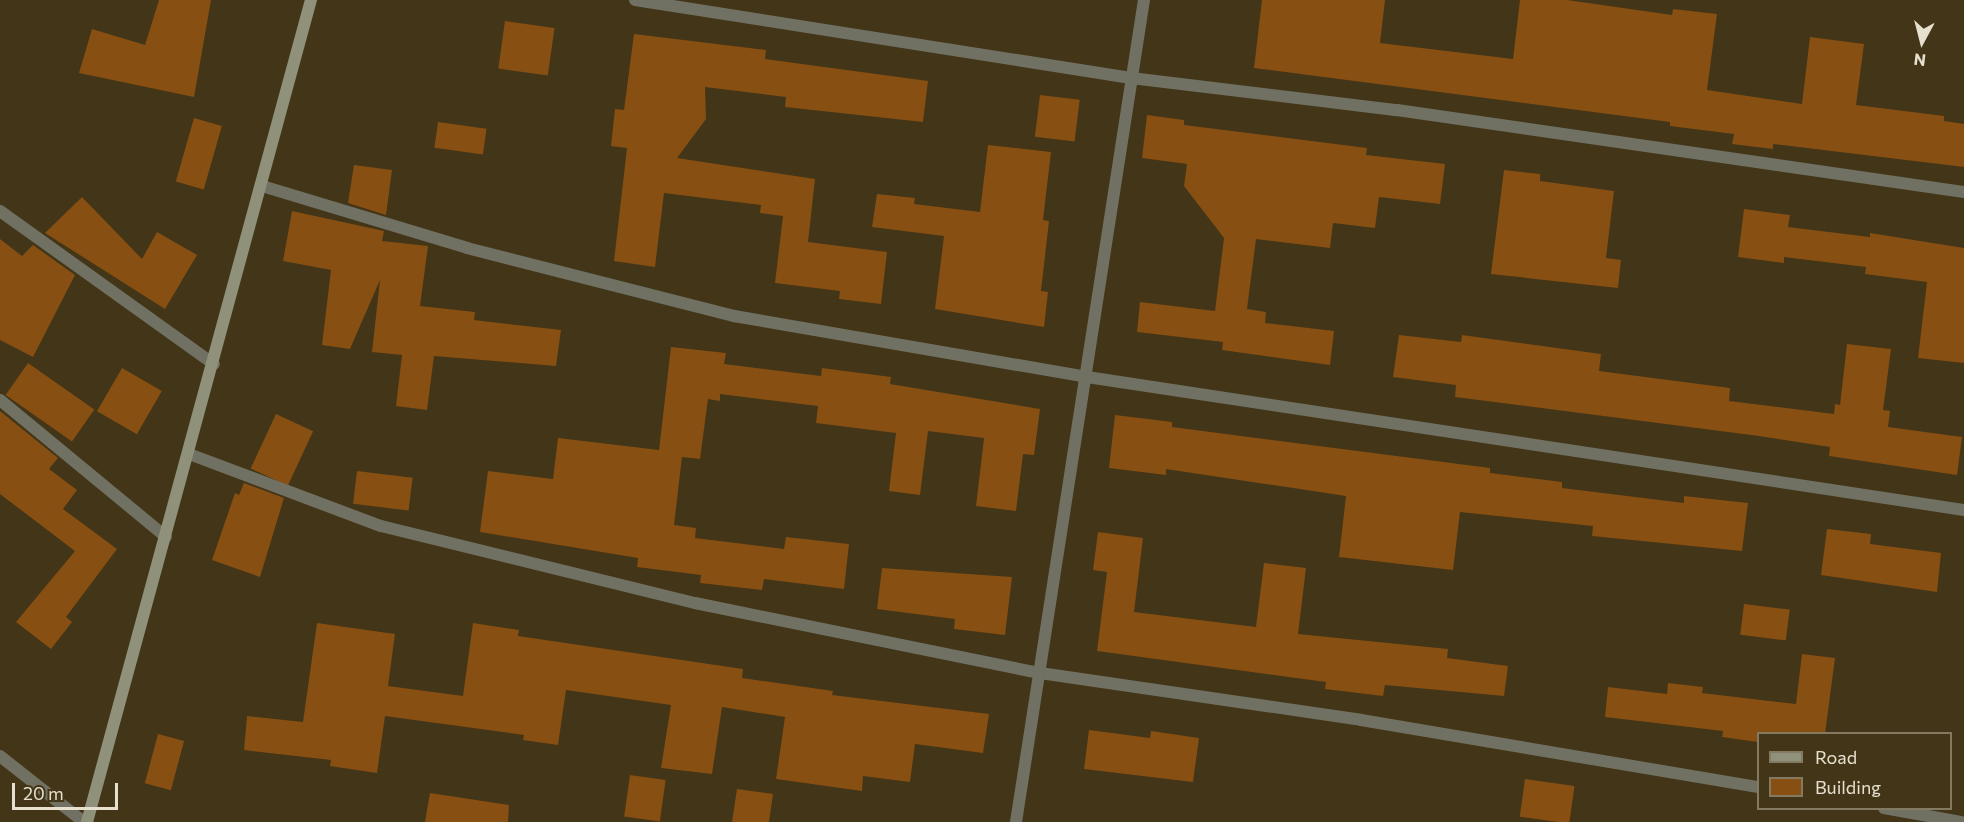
<!DOCTYPE html>
<style>
body{margin:0}
#map{position:relative;width:1964px;height:822px;overflow:hidden;background:#423518;font-family:Commissioner,sans-serif}
div>[style]{position:absolute}
.building>*{inset:0;background:#874f11;transform-origin:0 0}
.street>*{height:12px;margin:-6px;padding:0 6px;transform-origin:6px;border-radius:6px;background:#707163}
.secondary>*{height:12px;margin:-6px;padding:0 6px;transform-origin:6px;border-radius:6px;background:#90917a}
span{translate:-50% -50%;white-space:nowrap;text-align:center;line-height:1.15;-webkit-text-stroke:4.5px #423518;paint-order:stroke}
.legend{position:absolute;left:1757px;top:732px;width:195px;height:78px;box-sizing:border-box;background:#423518;border:2px solid #847961;margin:0;padding:8px 10px;list-style:none;font-size:18px;color:#e8e0cf}
.legend li{display:flex;align-items:center;gap:12px;height:30px}
.legend b{width:30px;border:2px solid #847961}
.north{position:absolute;left:1892px;top:12px;width:60px;height:60px;-webkit-text-stroke:4px #423518;paint-order:stroke;rotate:187deg;font-size:16px;font-weight:700;line-height:24px;text-align:center;color:#e8e0cf}
.north::after{content:'';display:block;margin:auto;width:21px;height:27px;background:#e8e0cf;clip-path:polygon(50% 0,100% 100%,50% 72%,0 100%)}
.scale{position:absolute;left:12px;top:783px;width:106px;height:27px;box-sizing:border-box;border:3px solid #e8e0cf;border-top:0;padding-left:8px;font-size:18px;line-height:21px;white-space:nowrap;color:#e8e0cf;-webkit-text-stroke:4px #423518;paint-order:stroke}
</style>
<div id="map">
<div class="building">
<div style="clip-path:polygon(159px 0,211px 0,194px 97px,79px 73px,92px 29px,145px 45px)"></div>
<div style="clip-path:polygon(1262px 0,1385px 0,1380px 43px,1513px 59px,1520px 0,1567px 0,1672px 15px,1673px 9px,1717px 14px,1707px 90px,1802px 104px,1810px 37px,1864px 44px,1856px 105px,1944px 116px,1944px 121px,1964px 124px,1964px 167px,1773px 144px,1773px 149px,1732px 144px,1734px 134px,1670px 126px,1670px 122px,1254px 68px)"></div>
<div style="left:505px;top:21px;width:50px;height:48px;rotate:8deg"></div>
<div style="clip-path:polygon(634px 34px,766px 50px,765px 59px,928px 81px,923px 122px,785px 107px,786px 97px,705px 87px,706px 119px,677px 158px,815px 179px,808px 242px,887px 252px,881px 304px,839px 299px,840px 291px,775px 283px,783px 216px,760px 213px,761px 205px,664px 193px,655px 267px,614px 261px,627px 148px,611px 146px,615px 109px,624px 110px)"></div>
<div style="left:1040px;top:95px;width:40px;height:42px;rotate:7deg"></div>
<div style="clip-path:polygon(1147px 115px,1184px 120px,1184px 125px,1367px 148px,1366px 155px,1445px 164px,1440px 204px,1379px 197px,1375px 228px,1333px 223px,1330px 248px,1256px 239px,1247px 309px,1266px 312px,1265px 323px,1334px 331px,1330px 365px,1222px 350px,1223px 342px,1137px 332px,1140px 302px,1215px 311px,1224px 238px,1184px 186px,1187px 164px,1142px 158px)"></div>
<div style="left:194px;top:118px;width:29px;height:66px;rotate:16deg"></div>
<div style="left:438px;top:122px;width:49px;height:26px;rotate:8deg"></div>
<div style="clip-path:polygon(988px 145px,1051px 152px,1043px 220px,1049px 221px,1041px 291px,1048px 292px,1044px 327px,935px 309px,944px 236px,872px 227px,877px 194px,915px 198px,914px 204px,980px 212px)"></div>
<div style="clip-path:polygon(354px 165px,392px 170px,386px 215px,348px 203px)"></div>
<div style="clip-path:polygon(1504px 170px,1540px 174px,1540px 181px,1614px 191px,1606px 258px,1621px 260px,1618px 288px,1491px 274px)"></div>
<div style="clip-path:polygon(82px 197px,142px 259px,157px 232px,197px 255px,165px 309px,45px 233px)"></div>
<div style="clip-path:polygon(1744px 209px,1790px 215px,1788px 227px,1870px 237px,1870px 233px,1964px 248px,1964px 363px,1918px 358px,1927px 282px,1865px 274px,1866px 267px,1784px 257px,1784px 263px,1738px 257px)"></div>
<div style="clip-path:polygon(292px 211px,384px 231px,382px 241px,428px 246px,420px 306px,475px 312px,474px 320px,561px 330px,556px 366px,434px 356px,427px 410px,396px 406px,402px 355px,372px 352px,380px 280px,350px 349px,322px 345px,331px 270px,283px 261px)"></div>
<div style="clip-path:polygon(0 239px,22px 256px,33px 245px,75px 275px,33px 357px,0 340px)"></div>
<div style="clip-path:polygon(1399px 335px,1461px 342px,1462px 335px,1601px 354px,1599px 371px,1730px 388px,1729px 401px,1834px 414px,1835px 404px,1840px 405px,1847px 344px,1891px 349px,1883px 410px,1890px 411px,1888px 427px,1962px 437px,1957px 475px,1829px 456px,1830px 447px,1759px 436px,1455px 397px,1456px 385px,1393px 377px)"></div>
<div style="clip-path:polygon(671px 347px,726px 353px,724px 364px,821px 376px,822px 368px,891px 377px,890px 384px,1040px 409px,1034px 455px,1023px 454px,1016px 511px,976px 506px,984px 438px,928px 431px,920px 495px,889px 491px,896px 433px,816px 423px,818px 406px,720px 394px,720px 401px,708px 399px,700px 459px,682px 457px,674px 525px,696px 528px,695px 538px,784px 549px,786px 537px,849px 544px,844px 589px,764px 579px,762px 590px,700px 583px,701px 575px,637px 567px,638px 558px,480px 532px,488px 471px,553px 479px,558px 438px,659px 450px)"></div>
<div style="left:28px;top:363px;width:81px;height:39px;rotate:35deg"></div>
<div style="left:122px;top:368px;width:46px;height:50px;rotate:30deg"></div>
<div style="clip-path:polygon(0 411px,58px 458px,49px 469px,77px 490px,63px 509px,117px 549px,66px 617px,72px 622px,51px 649px,16px 622px,75px 551px,0 494px)"></div>
<div style="left:276px;top:414px;width:41px;height:60px;rotate:25deg"></div>
<div style="clip-path:polygon(1115px 415px,1172px 422px,1172px 427px,1490px 468px,1490px 473px,1562px 482px,1562px 488px,1684px 503px,1684px 496px,1748px 503px,1742px 551px,1592px 536px,1593px 526px,1460px 512px,1453px 570px,1339px 557px,1346px 496px,1166px 469px,1166px 475px,1109px 468px)"></div>
<div style="left:357px;top:471px;width:56px;height:33px;rotate:7deg"></div>
<div style="clip-path:polygon(244px 483px,284px 498px,260px 577px,212px 560px,235px 493px,239px 495px)"></div>
<div style="clip-path:polygon(1827px 529px,1871px 534px,1870px 544px,1941px 553px,1937px 592px,1821px 575px)"></div>
<div style="clip-path:polygon(1098px 532px,1143px 538px,1134px 612px,1256px 627px,1264px 563px,1306px 568px,1298px 634px,1448px 649px,1447px 658px,1508px 666px,1504px 696px,1385px 685px,1383px 696px,1325px 689px,1326px 682px,1097px 651px,1107px 572px,1093px 570px)"></div>
<div style="clip-path:polygon(882px 568px,1012px 577px,1005px 635px,954px 629px,955px 619px,877px 609px)"></div>
<div style="left:1744px;top:604px;width:46px;height:31px;rotate:7deg"></div>
<div style="clip-path:polygon(317px 623px,395px 634px,388px 686px,463px 696px,473px 623px,519px 630px,518px 636px,743px 669px,742px 678px,833px 691px,832px 695px,989px 714px,983px 753px,915px 744px,910px 782px,863px 776px,862px 791px,776px 779px,785px 717px,722px 707px,712px 774px,661px 768px,671px 705px,566px 690px,558px 745px,523px 740px,524px 735px,385px 716px,377px 773px,330px 766px,331px 760px,244px 750px,247px 716px,303px 722px)"></div>
<div style="clip-path:polygon(1802px 654px,1835px 658px,1825px 734px,1758px 734px,1758px 742px,1722px 737px,1723px 731px,1605px 717px,1608px 687px,1667px 694px,1668px 683px,1703px 687px,1702px 693px,1796px 704px)"></div>
<div style="clip-path:polygon(1089px 730px,1150px 738px,1151px 731px,1199px 738px,1193px 782px,1084px 769px)"></div>
<div style="left:158px;top:734px;width:27px;height:51px;rotate:15deg"></div>
<div style="left:630px;top:775px;width:36px;height:42px;rotate:8deg"></div>
<div style="left:1525px;top:779px;width:50px;height:38px;rotate:8deg"></div>
<div style="clip-path:polygon(737px 789px,773px 794px,769px 822px,732px 822px)"></div>
<div style="clip-path:polygon(430px 793px,509px 805px,508px 822px,425px 822px)"></div>
</div>
<div class="street">
<div style="left:635px;top:0;width:502px;rotate:8.94deg"></div>
<div style="left:1131px;top:78px;width:268px;rotate:6.9deg"></div>
<div style="left:1397px;top:110px;width:573px;rotate:8.23deg"></div>
<div style="left:262px;top:186px;width:214px;rotate:16.8deg"></div>
<div style="left:467px;top:248px;width:276px;rotate:14.3deg"></div>
<div style="left:734px;top:316px;width:358px;rotate:9.8deg"></div>
<div style="left:1087px;top:377px;width:887px;rotate:8.62deg"></div>
<div style="left:0;top:211px;width:263px;rotate:35.6deg"></div>
<div style="left:0;top:400px;width:215px;rotate:39.5deg"></div>
<div style="left:189px;top:454px;width:205px;rotate:20.6deg"></div>
<div style="left:381px;top:526px;width:323px;rotate:13.8deg"></div>
<div style="left:695px;top:603px;width:352px;rotate:11.5deg"></div>
<div style="left:1040px;top:673px;width:324px;rotate:8.3deg"></div>
<div style="left:1361px;top:720px;width:403px;rotate:9.6deg"></div>
<div style="left:0;top:756px;width:107px;rotate:38.2deg"></div>
<div style="left:1884px;top:808px;width:78px;rotate:10.3deg"></div>
<div style="left:1016px;top:822px;width:832px;rotate:-81.15deg"></div>
</div>
<div class="secondary">
<div style="left:87px;top:822px;width:852px;rotate:-74.76deg"></div>
</div>
<ul class="legend">
<li><b style="height:8px;background:#90917a"></b>Road</li>
<li><b style="height:16px;background:#874f11"></b>Building</li>
</ul>
<div class="north">N</div>
<div class="scale">20 m</div>
</div>
